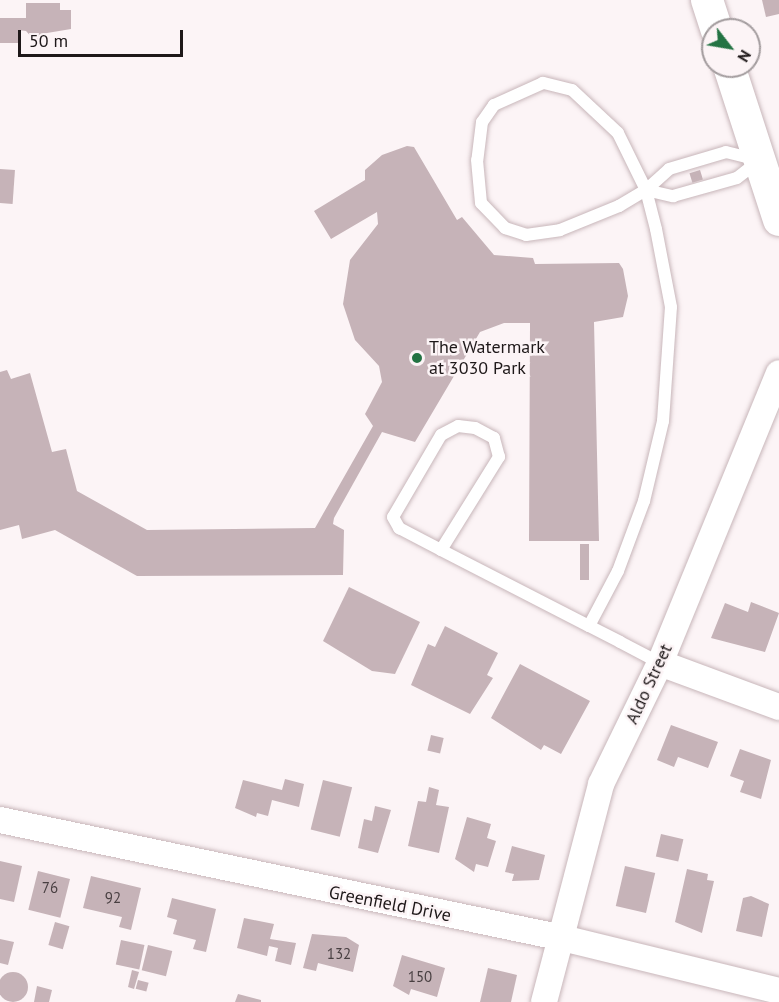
<!DOCTYPE html>
<style>
body{margin:0}
#map{position:relative;width:779px;height:1002px;overflow:hidden;background:#fcf4f6;font-family:"PT Sans",sans-serif}
div>[style]{position:absolute}
.building>*{inset:0;background:#c6b3b8;transform-origin:0 0}
.round{border-radius:50%}
.roads{filter:drop-shadow(0 0 2px #c8b6ba) drop-shadow(0 0 2px #c8b6ba)}
.service>*{height:12px;margin:-6px;padding:0 6px;transform-origin:6px;border-radius:6px;background:#fff}
.minor>*{height:26px;margin:-13px;padding:0 13px;transform-origin:13px;border-radius:13px;background:#fff}
.tertiary>*{height:32px;margin:-16px;padding:0 16px;transform-origin:16px;border-radius:16px;background:#fff}
.dots>*{width:16px;height:16px;translate:-50% -50%;box-sizing:border-box;border:3px solid #fcf4f6;border-radius:50%}
span{translate:-50% -50%;white-space:nowrap;text-align:center;line-height:1.15;-webkit-text-stroke:5px #fcf4f6;paint-order:stroke}
.number-label{font-size:15px;color:#483f41}
.number-label span{-webkit-text-stroke-width:0}
.poi-label{font-size:18px;color:#1e1819}
.left{translate:0 -50%;text-align:left}
.street-label{font-size:18px;color:#1e1819}
.north{position:absolute;left:701px;top:18px;width:60px;height:60px;box-sizing:border-box;background:#fcf4f6;border:2px solid #a39c9e;border-radius:50%;rotate:121deg;font-size:16px;font-weight:700;line-height:24px;text-align:center;color:#1e1819}
.north::after{content:'';display:block;margin:auto;width:21px;height:27px;background:#237343;clip-path:polygon(50% 0,100% 100%,50% 72%,0 100%)}
.scale{position:absolute;left:18px;top:30px;width:165px;height:27px;box-sizing:border-box;border:3px solid #1e1819;border-top:0;padding-left:8px;font-size:18px;line-height:21px;white-space:nowrap;color:#1e1819;-webkit-text-stroke:4px #fcf4f6;paint-order:stroke}
</style>
<div id="map">
<div class="building">
<div style="clip-path:polygon(762px 0,779px 0,779px 14px,766px 17px)"></div>
<div style="clip-path:polygon(26px 3px,60px 3px,60px 10px,71px 10px,71px 29px,41px 34px,37px 43px,26px 31px,18px 30px,18px 43px,0 43px,0 18px,26px 18px)"></div>
<div style="clip-path:polygon(407px 146px,414px 147px,457px 220px,462px 217px,494px 255px,533px 258px,535px 264px,619px 263px,623px 269px,628px 296px,623px 317px,594px 322px,599px 541px,529px 541px,530px 323px,504px 323px,480px 332px,415px 442px,382px 432px,334px 518px,333px 524px,344px 530px,343px 575px,137px 576px,55px 530px,22px 539px,19px 525px,0 530px,0 372px,7px 370px,11px 379px,30px 373px,52px 452px,66px 449px,77px 491px,147px 530px,315px 528px,373px 426px,365px 414px,382px 382px,379px 366px,355px 340px,343px 304px,350px 260px,378px 224px,377px 212px,331px 239px,314px 211px,365px 180px,365px 170px,382px 155px)"></div>
<div style="left:0;top:169px;width:15px;height:34px;rotate:4deg"></div>
<div style="left:700px;top:170px;width:10px;height:11px;rotate:73deg"></div>
<div style="left:580px;top:544px;width:9px;height:36px"></div>
<div style="clip-path:polygon(349px 587px,420px 622px,395px 674px,372px 671px,323px 641px)"></div>
<div style="clip-path:polygon(751px 602px,779px 613px,765px 652px,711px 638px,725px 603px,748px 612px)"></div>
<div style="clip-path:polygon(445px 626px,498px 653px,487px 675px,493px 678px,470px 714px,411px 685px,428px 644px,435px 647px)"></div>
<div style="clip-path:polygon(520px 664px,590px 701px,561px 754px,544px 745px,541px 750px,491px 718px)"></div>
<div style="clip-path:polygon(671px 725px,718px 742px,708px 768px,678px 757px,674px 767px,657px 760px)"></div>
<div style="left:431px;top:735px;width:13px;height:16px;rotate:13deg"></div>
<div style="clip-path:polygon(740px 749px,771px 760px,761px 799px,740px 792px,744px 781px,730px 776px)"></div>
<div style="clip-path:polygon(285px 779px,304px 784px,299px 807px,272px 800px,268px 816px,257px 813px,256px 817px,235px 808px,243px 780px,282px 790px)"></div>
<div style="left:323px;top:780px;width:30px;height:51px;rotate:14deg"></div>
<div style="clip-path:polygon(429px 787px,439px 790px,436px 805px,449px 807px,439px 853px,408px 846px,418px 801px,426px 802px)"></div>
<div style="clip-path:polygon(375px 806px,391px 810px,378px 853px,358px 848px,364px 819px,372px 821px)"></div>
<div style="clip-path:polygon(467px 817px,491px 824px,487px 838px,496px 841px,488px 867px,476px 864px,474px 872px,455px 859px)"></div>
<div style="left:661px;top:834px;width:23px;height:23px;rotate:13deg"></div>
<div style="clip-path:polygon(512px 846px,545px 855px,539px 880px,512px 881px,514px 874px,505px 872px)"></div>
<div style="clip-path:polygon(0 861px,22px 866px,14px 902px,0 899px)"></div>
<div style="left:625px;top:866px;width:31px;height:41px;rotate:13deg"></div>
<div style="clip-path:polygon(687px 869px,708px 874px,707px 880px,714px 881px,702px 933px,675px 922px)"></div>
<div style="left:38px;top:871px;width:33px;height:40px;rotate:14deg"></div>
<div style="clip-path:polygon(91px 876px,141px 888px,131px 930px,119px 927px,122px 917px,83px 908px)"></div>
<div style="clip-path:polygon(751px 896px,769px 904px,762px 937px,736px 931px,743px 898px)"></div>
<div style="clip-path:polygon(172px 898px,216px 909px,206px 952px,193px 949px,196px 940px,173px 934px,177px 920px,167px 917px)"></div>
<div style="clip-path:polygon(244px 918px,274px 924px,270px 939px,296px 943px,291px 965px,275px 961px,278px 948px,269px 946px,267px 956px,237px 948px)"></div>
<div style="left:55px;top:922px;width:15px;height:24px;rotate:16deg"></div>
<div style="clip-path:polygon(312px 934px,346px 937px,359px 945px,353px 972px,318px 963px,316px 971px,303px 968px)"></div>
<div style="clip-path:polygon(0 939px,14px 942px,8px 965px,0 963px)"></div>
<div style="left:121px;top:940px;width:24px;height:25px;rotate:12deg"></div>
<div style="left:148px;top:945px;width:25px;height:26px;rotate:14deg"></div>
<div style="clip-path:polygon(402px 955px,445px 968px,437px 997px,411px 989px,409px 995px,393px 986px)"></div>
<div style="clip-path:polygon(488px 968px,517px 975px,511px 1002px,480px 1002px)"></div>
<div style="clip-path:polygon(132px 970px,139px 972px,134px 989px,128px 987px)"></div>
<div class="round" style="left:-2px;top:972px;width:30px;height:30px"></div>
<div style="left:138px;top:980px;width:11px;height:9px;rotate:15deg"></div>
<div style="clip-path:polygon(37px 986px,52px 990px,49px 1002px,34px 1002px)"></div>
<div style="clip-path:polygon(238px 994px,261px 1000px,261px 1002px,235px 1002px)"></div>
</div>
<div class="roads">
<div class="service">
<div style="left:646px;top:190px;width:28px;rotate:13deg"></div>
<div style="left:673px;top:196px;width:66px;rotate:-15.7deg"></div>
<div style="left:737px;top:178px;width:28px;rotate:-38deg"></div>
<div style="left:441px;top:550px;width:110px;rotate:-58.1deg"></div>
<div style="left:499px;top:457px;width:20px;rotate:-105deg"></div>
<div style="left:494px;top:438px;width:21px;rotate:-152deg"></div>
<div style="left:475px;top:428px;width:17px;rotate:-173deg"></div>
<div style="left:458px;top:426px;width:19px;rotate:152deg"></div>
<div style="left:441px;top:435px;width:95px;rotate:120.3deg"></div>
<div style="left:393px;top:517px;width:13px;rotate:61deg"></div>
<div style="left:399px;top:528px;width:47px;rotate:27.6deg"></div>
<div style="left:441px;top:550px;width:166px;rotate:27.2deg"></div>
<div style="left:589px;top:626px;width:35px;rotate:27deg"></div>
<div style="left:620px;top:642px;width:45px;rotate:27.7deg"></div>
<div style="left:589px;top:626px;width:62px;rotate:-62.2deg"></div>
<div style="left:618px;top:571px;width:75px;rotate:-69.6deg"></div>
<div style="left:644px;top:501px;width:82px;rotate:-76.6deg"></div>
<div style="left:663px;top:421px;width:114px;rotate:-86deg"></div>
<div style="left:671px;top:307px;width:79px;rotate:-100.9deg"></div>
<div style="left:656px;top:229px;width:40px;rotate:-104.4deg"></div>
<div style="left:646px;top:190px;width:64px;rotate:-116.2deg"></div>
<div style="left:618px;top:133px;width:63px;rotate:-136.9deg"></div>
<div style="left:572px;top:90px;width:30px;rotate:-166deg"></div>
<div style="left:543px;top:83px;width:54px;rotate:155.8deg"></div>
<div style="left:494px;top:105px;width:21px;rotate:125deg"></div>
<div style="left:482px;top:122px;width:38px;rotate:97deg"></div>
<div style="left:477px;top:160px;width:43px;rotate:84.7deg"></div>
<div style="left:481px;top:203px;width:35px;rotate:46deg"></div>
<div style="left:505px;top:228px;width:22px;rotate:18deg"></div>
<div style="left:526px;top:235px;width:34px;rotate:-8deg"></div>
<div style="left:560px;top:230px;width:64px;rotate:-22.1deg"></div>
<div style="left:619px;top:206px;width:31px;rotate:-31deg"></div>
<div style="left:646px;top:190px;width:31px;rotate:-42deg"></div>
<div style="left:669px;top:169px;width:59px;rotate:-16.6deg"></div>
<div style="left:726px;top:152px;width:30px;rotate:14deg"></div>
</div>
<div class="minor">
<div style="left:660px;top:663px;width:127px;rotate:20.3deg"></div>
<div style="left:0;top:820px;width:570px;rotate:11.84deg"></div>
<div style="left:558px;top:937px;width:228px;rotate:13.7deg"></div>
<div style="left:544px;top:1002px;width:225px;rotate:-75.3deg"></div>
<div style="left:601px;top:784px;width:135px;rotate:-64deg"></div>
<div style="left:660px;top:663px;width:313px;rotate:-67.7deg"></div>
</div>
<div class="tertiary">
<div style="left:707px;top:0;width:32px;rotate:72deg"></div>
<div style="left:729px;top:66px;width:162px;rotate:72deg"></div>
</div>
</div>
<div class="dots">
<div style="left:417px;top:358px;background:#237343"></div>
</div>
<div class="number-label">
<span style="left:50px;top:888px">76</span>
<span style="left:113px;top:898px">92</span>
<span style="left:339px;top:954px">132</span>
<span style="left:420px;top:977px">150</span>
</div>
<div class="poi-label">
<span class="left" style="left:429px;top:358px">The Watermark<br>at 3030 Park</span>
</div>
<div class="street-label">
<span style="left:649px;top:684px;rotate:-65deg">Aldo Street</span>
<span style="left:390px;top:904px;rotate:11deg">Greenfield Drive</span>
</div>
<div class="north">N</div>
<div class="scale">50 m</div>
</div>
